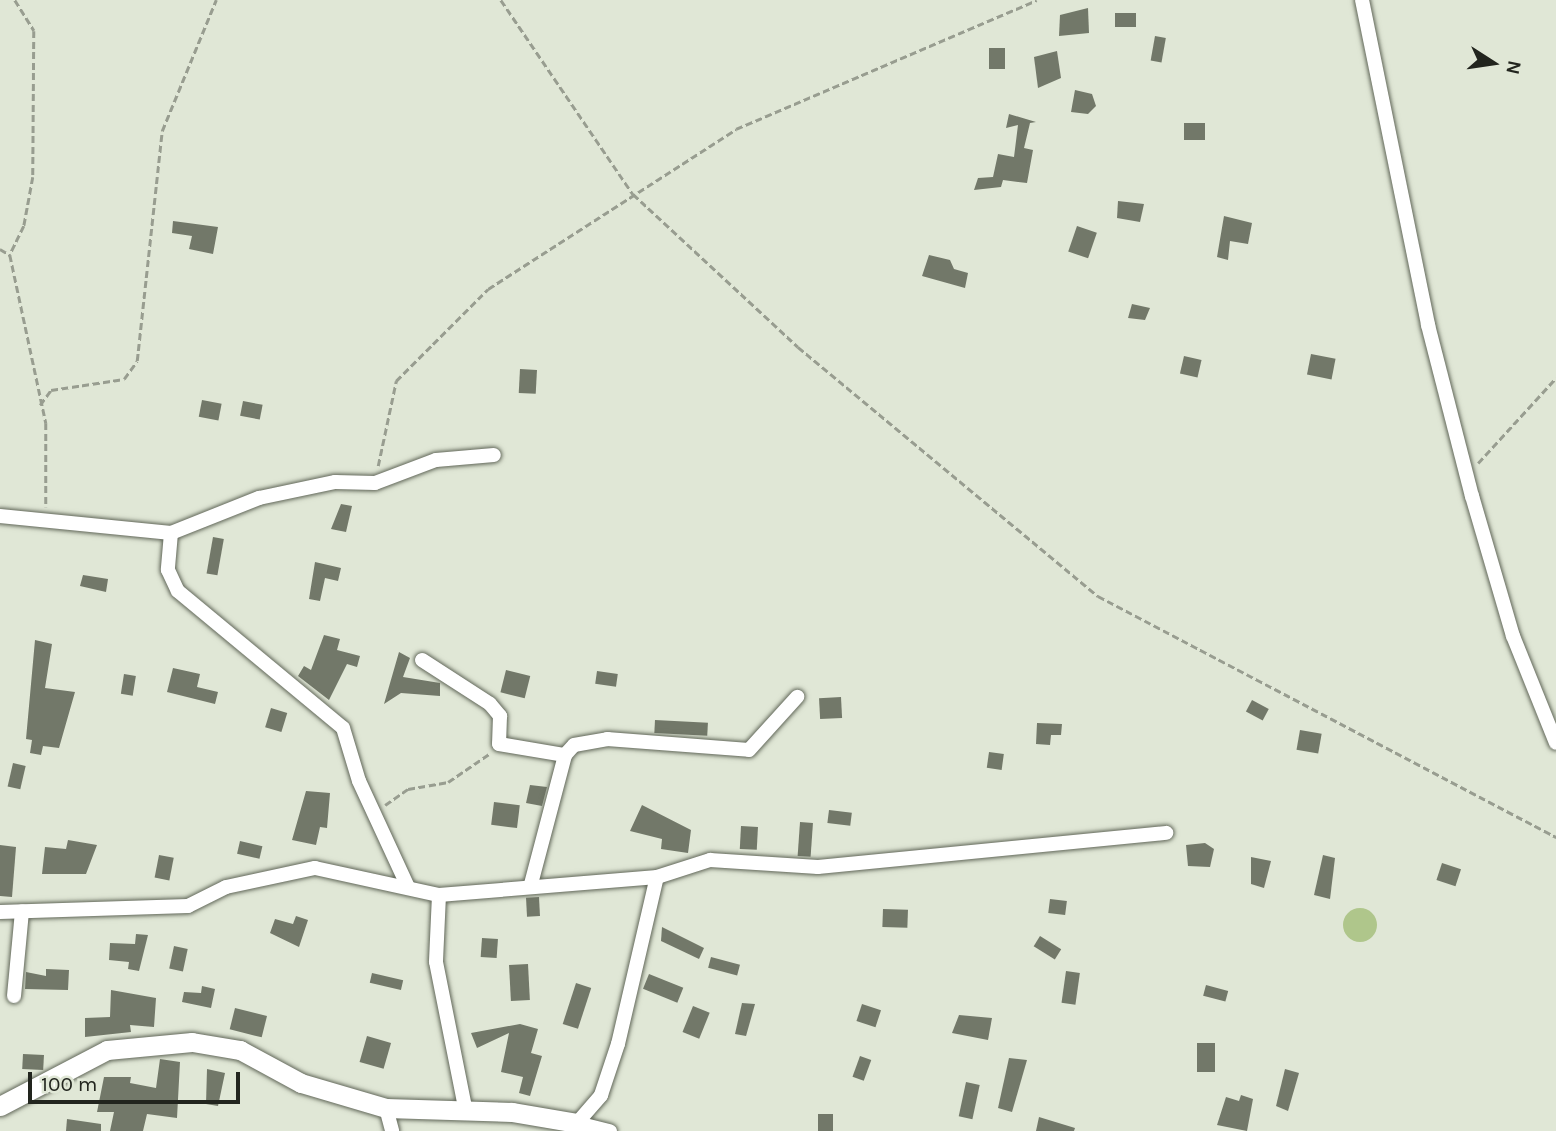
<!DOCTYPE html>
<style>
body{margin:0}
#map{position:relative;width:1556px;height:1131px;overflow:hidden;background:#e0e7d6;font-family:Karla,sans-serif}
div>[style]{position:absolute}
.green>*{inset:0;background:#afc68b}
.round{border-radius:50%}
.building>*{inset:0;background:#727869;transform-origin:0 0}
.path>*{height:2.5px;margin-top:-1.25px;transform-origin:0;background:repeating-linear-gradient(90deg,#989d90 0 7px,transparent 0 10.5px)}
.roads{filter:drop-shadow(0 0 2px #616759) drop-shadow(0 0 2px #616759)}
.minor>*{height:14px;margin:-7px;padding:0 7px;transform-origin:7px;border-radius:7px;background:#fff}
.tertiary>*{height:19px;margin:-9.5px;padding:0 9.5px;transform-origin:9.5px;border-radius:9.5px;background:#fff}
span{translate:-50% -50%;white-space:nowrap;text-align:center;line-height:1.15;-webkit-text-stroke:5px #e0e7d6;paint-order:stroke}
.north{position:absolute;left:1458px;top:28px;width:70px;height:70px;-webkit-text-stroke:5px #e0e7d6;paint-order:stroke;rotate:102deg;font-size:19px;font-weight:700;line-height:28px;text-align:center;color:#22251e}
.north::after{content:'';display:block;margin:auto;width:24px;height:32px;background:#22251e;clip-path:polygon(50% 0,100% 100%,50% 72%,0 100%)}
.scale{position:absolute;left:28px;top:1072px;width:212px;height:32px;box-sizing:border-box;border:4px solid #22251e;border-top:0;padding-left:9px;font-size:21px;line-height:24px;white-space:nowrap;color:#22251e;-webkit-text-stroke:5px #e0e7d6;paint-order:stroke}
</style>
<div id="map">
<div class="green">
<div class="round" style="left:1343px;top:908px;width:34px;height:34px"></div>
</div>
<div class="building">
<div style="clip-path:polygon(1088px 8px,1089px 33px,1059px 36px,1060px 15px)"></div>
<div style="left:1136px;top:13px;width:14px;height:21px;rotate:90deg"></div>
<div style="left:1155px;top:36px;width:11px;height:25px;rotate:10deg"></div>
<div style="left:989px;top:48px;width:16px;height:21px"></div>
<div style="clip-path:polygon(1057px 51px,1061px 78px,1038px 88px,1034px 57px)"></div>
<div style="clip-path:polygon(1075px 90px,1092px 94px,1096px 106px,1088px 114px,1071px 112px)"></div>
<div style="clip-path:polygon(1009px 114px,1036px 122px,1030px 123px,1024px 148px,1033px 150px,1027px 183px,1003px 180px,1001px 187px,974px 190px,978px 178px,993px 177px,998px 154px,1014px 157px,1018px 125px,1006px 128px)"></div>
<div style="left:1184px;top:123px;width:21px;height:17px"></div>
<div style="clip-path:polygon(1118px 201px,1144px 204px,1140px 222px,1117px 218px)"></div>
<div style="clip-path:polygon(1224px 216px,1252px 223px,1248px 244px,1230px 241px,1228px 260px,1217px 257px)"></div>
<div style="clip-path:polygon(173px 221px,218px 227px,213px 254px,189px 249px,192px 236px,172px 233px)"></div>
<div style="left:1077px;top:226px;width:21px;height:27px;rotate:19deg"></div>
<div style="clip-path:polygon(929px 255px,950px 260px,954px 269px,968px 273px,965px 288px,922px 276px)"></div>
<div style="clip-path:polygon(1132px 304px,1150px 308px,1145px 320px,1128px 318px)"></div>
<div style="left:1311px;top:354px;width:25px;height:21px;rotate:11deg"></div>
<div style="left:1184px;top:356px;width:18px;height:18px;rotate:13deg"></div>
<div style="left:520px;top:369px;width:17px;height:24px;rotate:3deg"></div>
<div style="left:202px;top:400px;width:20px;height:17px;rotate:11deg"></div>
<div style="left:243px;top:401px;width:20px;height:15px;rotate:11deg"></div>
<div style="clip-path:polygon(341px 504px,352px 506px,346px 532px,331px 529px)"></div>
<div style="left:213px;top:537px;width:11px;height:37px;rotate:10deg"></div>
<div style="clip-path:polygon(315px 562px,341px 568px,338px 581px,325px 578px,320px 601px,309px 599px)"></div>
<div style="clip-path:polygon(83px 575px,108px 579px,106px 592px,80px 586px)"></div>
<div style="clip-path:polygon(324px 635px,340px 639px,337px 650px,360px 656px,357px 667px,347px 664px,329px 700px,298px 676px,304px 666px,311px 670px)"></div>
<div style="clip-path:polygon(35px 640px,52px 644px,45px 688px,75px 692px,59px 748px,43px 746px,41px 755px,30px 753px,32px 740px,26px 739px)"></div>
<div style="clip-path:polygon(399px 652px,410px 658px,403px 677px,440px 683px,440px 696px,401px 693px,384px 704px)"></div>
<div style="clip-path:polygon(173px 668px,200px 674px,197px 687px,218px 692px,215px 704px,167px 692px)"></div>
<div style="left:506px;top:670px;width:25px;height:23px;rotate:14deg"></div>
<div style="left:597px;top:671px;width:21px;height:13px;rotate:8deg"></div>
<div style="left:124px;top:674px;width:12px;height:20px;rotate:9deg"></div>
<div style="left:841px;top:697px;width:21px;height:22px;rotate:87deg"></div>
<div style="left:1252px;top:700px;width:19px;height:13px;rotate:28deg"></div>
<div style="left:271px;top:708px;width:17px;height:20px;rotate:17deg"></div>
<div style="left:655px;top:720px;width:53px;height:13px;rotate:3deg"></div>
<div style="clip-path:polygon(1037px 723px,1062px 724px,1061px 735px,1051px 735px,1050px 745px,1036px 744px)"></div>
<div style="left:1300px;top:730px;width:22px;height:20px;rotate:10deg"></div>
<div style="left:989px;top:752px;width:15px;height:16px;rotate:8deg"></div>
<div style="left:13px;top:763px;width:13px;height:24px;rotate:13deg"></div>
<div style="clip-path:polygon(530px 785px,547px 787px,542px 806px,526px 803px)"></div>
<div style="clip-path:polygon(306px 791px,330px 793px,327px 828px,320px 827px,316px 845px,292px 840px)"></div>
<div style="left:494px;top:802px;width:26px;height:23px;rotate:7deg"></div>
<div style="clip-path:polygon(642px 805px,691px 830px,688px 853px,661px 849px,662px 839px,630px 831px)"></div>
<div style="left:829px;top:810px;width:23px;height:13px;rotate:7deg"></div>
<div style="left:800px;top:822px;width:13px;height:34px;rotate:4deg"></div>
<div style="left:741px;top:826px;width:17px;height:23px;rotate:3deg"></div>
<div style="clip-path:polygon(68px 840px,97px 845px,86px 874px,42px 874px,45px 847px,66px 849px)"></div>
<div style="left:240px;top:841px;width:23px;height:13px;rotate:13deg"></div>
<div style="clip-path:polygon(1205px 843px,1214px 849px,1210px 867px,1188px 866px,1186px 845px)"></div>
<div style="clip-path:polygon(0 845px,16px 847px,12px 897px,0 896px)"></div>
<div style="left:159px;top:855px;width:15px;height:23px;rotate:11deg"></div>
<div style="clip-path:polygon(1323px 855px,1335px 858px,1330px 899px,1314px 895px)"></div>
<div style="clip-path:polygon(1251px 857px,1271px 861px,1264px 888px,1251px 884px)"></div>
<div style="left:1442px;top:863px;width:20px;height:18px;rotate:18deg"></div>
<div style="left:539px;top:897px;width:19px;height:13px;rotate:87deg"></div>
<div style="left:1050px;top:899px;width:17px;height:14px;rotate:7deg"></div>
<div style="left:883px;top:909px;width:25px;height:18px;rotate:2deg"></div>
<div style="clip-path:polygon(296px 916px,308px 920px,299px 947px,270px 933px,275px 919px,293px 924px)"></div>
<div style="clip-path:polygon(662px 927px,704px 948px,699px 959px,661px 941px)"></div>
<div style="clip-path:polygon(136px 934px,148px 935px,139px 971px,128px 969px,129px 962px,109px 960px,110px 943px,135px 944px)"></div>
<div style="left:1040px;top:936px;width:25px;height:12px;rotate:32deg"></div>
<div style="left:482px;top:938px;width:16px;height:19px;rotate:4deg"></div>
<div style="left:174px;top:946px;width:14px;height:23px;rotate:12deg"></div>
<div style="left:711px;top:957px;width:30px;height:11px;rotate:15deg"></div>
<div style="left:528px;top:964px;width:36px;height:19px;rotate:87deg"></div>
<div style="clip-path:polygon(46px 969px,69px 970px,68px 990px,25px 989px,26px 972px,46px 976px)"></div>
<div style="left:1066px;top:971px;width:14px;height:32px;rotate:8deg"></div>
<div style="left:372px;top:973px;width:32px;height:10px;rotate:13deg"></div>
<div style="left:649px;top:974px;width:37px;height:16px;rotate:22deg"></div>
<div style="left:576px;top:983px;width:16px;height:43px;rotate:18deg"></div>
<div style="left:1206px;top:985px;width:23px;height:11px;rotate:15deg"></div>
<div style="clip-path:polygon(202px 986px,215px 989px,211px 1008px,182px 1002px,184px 992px,201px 993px)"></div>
<div style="clip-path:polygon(111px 990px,156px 998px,154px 1027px,130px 1025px,131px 1032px,85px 1037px,85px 1018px,110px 1017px)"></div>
<div style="clip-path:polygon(742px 1003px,755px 1004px,746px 1036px,735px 1034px)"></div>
<div style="left:862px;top:1004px;width:20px;height:18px;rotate:18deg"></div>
<div style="left:693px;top:1006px;width:18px;height:28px;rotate:22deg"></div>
<div style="left:235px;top:1008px;width:33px;height:22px;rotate:14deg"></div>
<div style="clip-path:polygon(959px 1015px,992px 1018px,988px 1040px,952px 1033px)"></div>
<div style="clip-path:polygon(520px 1024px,538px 1029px,531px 1053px,542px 1056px,530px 1096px,519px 1093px,523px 1077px,501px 1072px,509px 1033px,477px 1048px,471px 1033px)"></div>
<div style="left:367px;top:1036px;width:25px;height:27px;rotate:16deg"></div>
<div style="left:1197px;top:1043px;width:18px;height:29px"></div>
<div style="left:23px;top:1054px;width:21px;height:15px;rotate:3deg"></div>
<div style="left:860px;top:1056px;width:12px;height:22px;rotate:20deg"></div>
<div style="clip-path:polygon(1009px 1058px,1027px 1060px,1012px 1112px,998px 1108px)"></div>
<div style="clip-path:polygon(160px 1059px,180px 1062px,177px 1118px,147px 1114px,143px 1131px,110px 1131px,114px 1112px,97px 1112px,104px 1077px,131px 1077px,130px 1083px,156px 1088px)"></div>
<div style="clip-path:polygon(207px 1069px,225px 1073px,218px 1106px,206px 1104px)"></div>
<div style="clip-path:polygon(1285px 1069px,1299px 1073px,1288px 1111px,1276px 1106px)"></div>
<div style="left:966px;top:1082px;width:14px;height:35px;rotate:12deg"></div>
<div style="clip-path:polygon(1241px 1095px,1253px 1099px,1247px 1131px,1217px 1125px,1226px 1097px,1239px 1101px)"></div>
<div style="left:818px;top:1114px;width:15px;height:17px"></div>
<div style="clip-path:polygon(1039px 1117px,1075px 1128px,1074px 1131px,1036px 1131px)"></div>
<div style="clip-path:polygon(67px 1119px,101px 1124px,101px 1131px,66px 1131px)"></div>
</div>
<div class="path">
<div style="left:15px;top:0;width:36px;rotate:58deg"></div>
<div style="left:34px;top:31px;width:146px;rotate:90.4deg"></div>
<div style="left:33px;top:177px;width:50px;rotate:100.4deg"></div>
<div style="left:24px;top:226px;width:32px;rotate:116deg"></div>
<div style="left:10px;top:255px;width:172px;rotate:77.9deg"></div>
<div style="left:46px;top:423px;width:84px;rotate:90deg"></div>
<div style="left:501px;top:0;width:235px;rotate:55.8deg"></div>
<div style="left:633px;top:194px;width:225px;rotate:42.8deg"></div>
<div style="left:798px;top:347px;width:390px;rotate:39.7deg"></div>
<div style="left:1098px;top:596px;width:518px;rotate:27.75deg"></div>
<div style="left:0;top:249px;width:12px;rotate:31deg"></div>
<div style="left:40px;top:405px;width:19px;rotate:-54deg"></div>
<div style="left:51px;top:390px;width:74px;rotate:-8.6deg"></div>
<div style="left:124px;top:379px;width:22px;rotate:-54deg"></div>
<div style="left:137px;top:361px;width:231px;rotate:-83.8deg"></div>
<div style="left:162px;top:131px;width:142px;rotate:-67.6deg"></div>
<div style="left:1478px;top:463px;width:115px;rotate:-47.5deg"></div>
<div style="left:378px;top:466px;width:87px;rotate:-78deg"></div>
<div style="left:396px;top:381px;width:130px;rotate:-45deg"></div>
<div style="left:488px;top:289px;width:295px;rotate:-32.8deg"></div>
<div style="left:736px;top:129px;width:327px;rotate:-23.2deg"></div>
<div style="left:385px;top:805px;width:28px;rotate:-35deg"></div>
<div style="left:408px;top:789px;width:41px;rotate:-9.9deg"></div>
<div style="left:448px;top:782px;width:50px;rotate:-34.3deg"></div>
</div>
<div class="roads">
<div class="minor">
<div style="left:1362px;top:0;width:332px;rotate:78.5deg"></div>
<div style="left:1428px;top:325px;width:177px;rotate:75.6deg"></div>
<div style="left:1472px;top:496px;width:146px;rotate:73.7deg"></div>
<div style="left:1513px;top:636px;width:115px;rotate:68.1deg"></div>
<div style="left:0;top:516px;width:172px;rotate:5.7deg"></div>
<div style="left:171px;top:533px;width:95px;rotate:-21.7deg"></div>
<div style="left:259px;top:498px;width:78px;rotate:-11.9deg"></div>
<div style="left:335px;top:482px;width:40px;rotate:1.4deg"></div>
<div style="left:375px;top:483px;width:65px;rotate:-20.7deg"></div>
<div style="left:436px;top:460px;width:58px;rotate:-4.9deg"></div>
<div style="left:171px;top:533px;width:37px;rotate:95deg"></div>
<div style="left:168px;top:570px;width:23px;rotate:65deg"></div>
<div style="left:178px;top:591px;width:214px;rotate:39.7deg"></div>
<div style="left:343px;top:728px;width:55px;rotate:73.2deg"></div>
<div style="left:359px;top:781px;width:115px;rotate:65.2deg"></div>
<div style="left:422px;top:660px;width:81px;rotate:32.9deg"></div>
<div style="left:490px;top:704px;width:16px;rotate:50deg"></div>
<div style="left:500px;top:716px;width:28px;rotate:92deg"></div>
<div style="left:499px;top:744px;width:67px;rotate:9.5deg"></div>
<div style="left:531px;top:884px;width:133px;rotate:-75.2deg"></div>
<div style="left:565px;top:755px;width:13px;rotate:-48deg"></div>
<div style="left:574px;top:745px;width:34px;rotate:-10deg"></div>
<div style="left:607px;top:739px;width:142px;rotate:4.4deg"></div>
<div style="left:749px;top:750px;width:72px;rotate:-47.8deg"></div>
<div style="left:439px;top:895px;width:67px;rotate:92.6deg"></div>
<div style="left:436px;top:962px;width:153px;rotate:78.7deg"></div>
<div style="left:0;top:912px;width:188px;rotate:-1.8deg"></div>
<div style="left:188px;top:906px;width:42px;rotate:-26.6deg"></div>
<div style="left:226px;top:887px;width:91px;rotate:-12.1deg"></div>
<div style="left:315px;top:868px;width:127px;rotate:12.3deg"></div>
<div style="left:439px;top:895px;width:219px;rotate:-4.7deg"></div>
<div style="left:14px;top:996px;width:85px;rotate:-84.6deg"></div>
<div style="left:386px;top:1108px;width:24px;rotate:75deg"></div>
<div style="left:577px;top:1123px;width:37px;rotate:-49deg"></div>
<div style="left:601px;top:1095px;width:54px;rotate:-71.6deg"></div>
<div style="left:618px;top:1044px;width:171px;rotate:-76.9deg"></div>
<div style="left:657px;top:877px;width:56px;rotate:-17.8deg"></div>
<div style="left:710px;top:860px;width:108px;rotate:3.7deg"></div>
<div style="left:818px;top:867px;width:350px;rotate:-5.6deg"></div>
<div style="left:577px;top:1123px;width:34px;rotate:14deg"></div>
</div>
<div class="tertiary">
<div style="left:0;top:1106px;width:121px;rotate:-27.6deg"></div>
<div style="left:107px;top:1050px;width:85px;rotate:-5.4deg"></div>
<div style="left:192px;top:1042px;width:49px;rotate:9.5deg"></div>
<div style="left:240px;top:1050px;width:69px;rotate:28.4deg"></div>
<div style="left:301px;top:1083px;width:89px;rotate:16.4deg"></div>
<div style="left:386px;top:1108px;width:126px;rotate:1.8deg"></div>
<div style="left:512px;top:1112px;width:66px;rotate:9.6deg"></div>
</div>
</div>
<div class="north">N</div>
<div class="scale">100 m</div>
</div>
